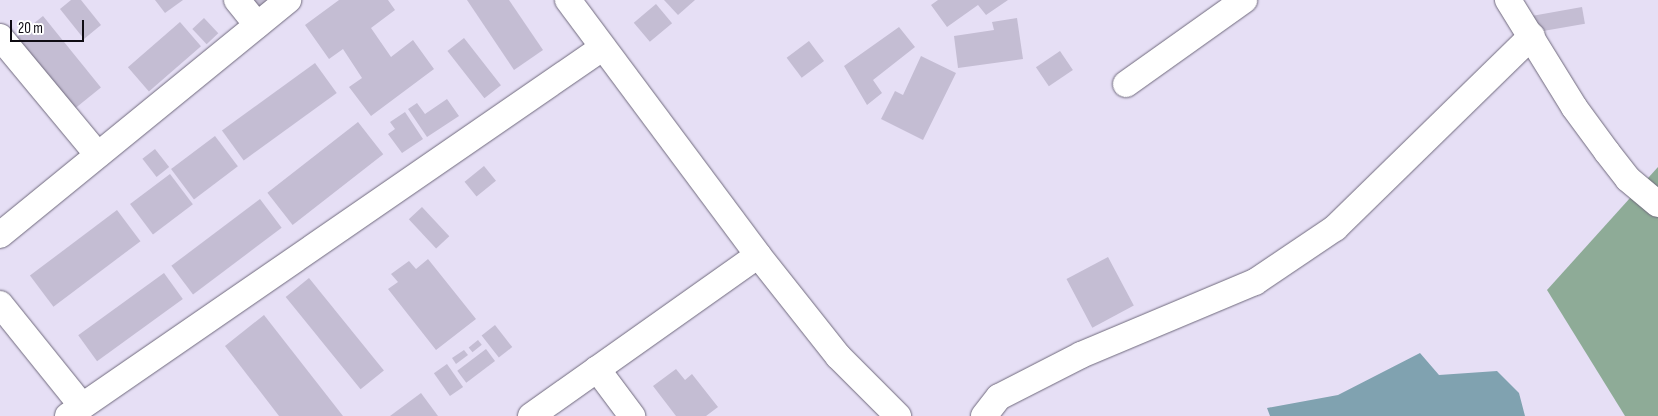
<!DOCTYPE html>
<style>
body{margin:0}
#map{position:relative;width:1658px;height:416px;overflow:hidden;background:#e6dff5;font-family:"Sofia Sans Condensed",sans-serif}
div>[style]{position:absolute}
.forest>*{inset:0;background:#8eab97}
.water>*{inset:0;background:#80a2b0}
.building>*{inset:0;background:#c4bdd3;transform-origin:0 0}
.roads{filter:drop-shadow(0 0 1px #6f697c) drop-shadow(0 0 1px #6f697c)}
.street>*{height:26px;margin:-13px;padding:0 13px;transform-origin:13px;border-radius:13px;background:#fff}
span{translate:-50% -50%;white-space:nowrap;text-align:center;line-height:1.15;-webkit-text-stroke:4px #fff;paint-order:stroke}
.scale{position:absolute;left:10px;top:20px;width:74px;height:22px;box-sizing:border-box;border:2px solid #0f0c13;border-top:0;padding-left:6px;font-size:15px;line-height:18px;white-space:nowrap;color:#0f0c13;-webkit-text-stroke:4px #fff;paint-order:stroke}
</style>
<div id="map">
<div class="forest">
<div style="clip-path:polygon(1658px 167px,1658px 416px,1625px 416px,1547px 290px)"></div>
</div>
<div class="water">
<div style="clip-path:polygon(1420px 353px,1439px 375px,1497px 371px,1519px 393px,1525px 416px,1270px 416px,1267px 408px,1338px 395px)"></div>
</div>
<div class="building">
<div style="clip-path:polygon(71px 0,81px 0,101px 25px,84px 39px,60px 9px)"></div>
<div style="clip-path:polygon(155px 0,183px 0,165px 13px)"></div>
<div style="clip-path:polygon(251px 0,268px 0,258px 9px)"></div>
<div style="clip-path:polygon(339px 0,388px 0,395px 10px,371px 28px,391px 57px,413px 40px,434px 69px,371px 116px,349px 87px,362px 78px,343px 49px,329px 59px,305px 25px)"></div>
<div style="clip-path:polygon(467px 0,509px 0,543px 50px,514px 70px)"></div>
<div style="clip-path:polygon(664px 0,695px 0,678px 15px)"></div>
<div style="clip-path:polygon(938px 0,1008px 0,986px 15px,978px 5px,947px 27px,931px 5px)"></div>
<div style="left:656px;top:4px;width:25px;height:29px;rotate:50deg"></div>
<div style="left:1582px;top:7px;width:17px;height:54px;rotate:80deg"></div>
<div style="left:43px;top:16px;width:92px;height:41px;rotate:51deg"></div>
<div style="left:204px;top:18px;width:21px;height:16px;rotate:47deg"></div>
<div style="clip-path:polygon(1017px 18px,1023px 59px,958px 68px,954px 36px,994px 30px,992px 22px)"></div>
<div style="left:180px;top:22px;width:32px;height:69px;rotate:49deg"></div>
<div style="clip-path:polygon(899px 27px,915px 47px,873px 80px,882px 93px,867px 105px,844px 66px)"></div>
<div style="left:464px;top:38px;width:60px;height:21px;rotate:52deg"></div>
<div style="left:809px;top:41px;width:25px;height:28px;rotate:53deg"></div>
<div style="left:1060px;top:51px;width:23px;height:29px;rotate:56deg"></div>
<div style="clip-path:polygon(921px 56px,956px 73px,923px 140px,881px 119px,895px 91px,903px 95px)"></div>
<div style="left:315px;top:63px;width:37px;height:115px;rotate:54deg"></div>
<div style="clip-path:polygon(447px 99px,459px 116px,427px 137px,408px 109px,417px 103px,425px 114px)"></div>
<div style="clip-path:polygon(405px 112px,423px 139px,402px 153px,388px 134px,395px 129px,390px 122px)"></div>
<div style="left:358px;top:122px;width:41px;height:115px;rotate:52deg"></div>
<div style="left:215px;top:136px;width:38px;height:55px;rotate:53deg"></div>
<div style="left:155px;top:149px;width:23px;height:16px;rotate:52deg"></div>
<div style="left:484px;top:166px;width:19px;height:25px;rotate:51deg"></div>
<div style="left:170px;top:174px;width:38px;height:50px;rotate:53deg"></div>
<div style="left:260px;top:199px;width:36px;height:111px;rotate:53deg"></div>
<div style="left:422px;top:207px;width:40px;height:18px;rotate:47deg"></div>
<div style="left:117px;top:210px;width:39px;height:109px;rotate:53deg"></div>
<div style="left:1108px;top:257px;width:55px;height:47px;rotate:62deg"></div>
<div style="clip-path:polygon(428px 259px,476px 319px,436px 350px,388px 289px,398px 282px,391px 274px,409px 261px,416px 269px)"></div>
<div style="left:164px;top:273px;width:32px;height:106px;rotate:54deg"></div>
<div style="left:309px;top:278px;width:119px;height:30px;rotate:51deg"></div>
<div style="clip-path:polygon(264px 315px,343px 416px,279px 416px,225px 346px)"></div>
<div style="left:495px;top:325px;width:28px;height:17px;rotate:52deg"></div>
<div style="left:478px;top:340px;width:6px;height:12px;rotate:51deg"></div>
<div style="left:486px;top:349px;width:15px;height:36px;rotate:53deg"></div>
<div style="clip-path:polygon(464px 350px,468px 355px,456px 364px,452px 358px)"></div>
<div style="left:447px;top:364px;width:28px;height:16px;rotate:55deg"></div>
<div style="clip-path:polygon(676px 369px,685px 380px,692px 374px,718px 407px,706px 416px,676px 416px,653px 386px)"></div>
<div style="clip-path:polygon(421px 393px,438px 416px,390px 416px)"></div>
</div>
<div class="roads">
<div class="street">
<div style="left:237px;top:0;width:32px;rotate:51deg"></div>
<div style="left:568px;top:0;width:318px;rotate:53.3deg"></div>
<div style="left:758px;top:255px;width:129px;rotate:51.6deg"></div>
<div style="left:838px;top:356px;width:85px;rotate:45deg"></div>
<div style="left:1508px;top:0;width:126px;rotate:58.3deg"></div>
<div style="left:1574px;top:107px;width:56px;rotate:53.7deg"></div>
<div style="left:1607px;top:152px;width:34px;rotate:52deg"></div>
<div style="left:1628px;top:179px;width:39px;rotate:40deg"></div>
<div style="left:0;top:37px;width:153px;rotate:50.3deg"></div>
<div style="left:1126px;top:84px;width:145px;rotate:-35.4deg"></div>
<div style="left:0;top:235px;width:372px;rotate:-39.2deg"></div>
<div style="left:0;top:304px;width:131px;rotate:51.2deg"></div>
<div style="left:597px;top:369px;width:59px;rotate:53.3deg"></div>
<div style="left:68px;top:416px;width:649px;rotate:-34.57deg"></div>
<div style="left:531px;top:416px;width:278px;rotate:-35.3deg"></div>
<div style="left:984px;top:416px;width:24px;rotate:-52deg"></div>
<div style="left:999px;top:397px;width:92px;rotate:-27.1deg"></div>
<div style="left:1081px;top:355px;width:189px;rotate:-22.8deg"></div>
<div style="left:1255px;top:282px;width:97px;rotate:-34deg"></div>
<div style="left:1335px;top:228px;width:275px;rotate:-44.3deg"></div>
</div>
</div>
<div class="scale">20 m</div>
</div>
